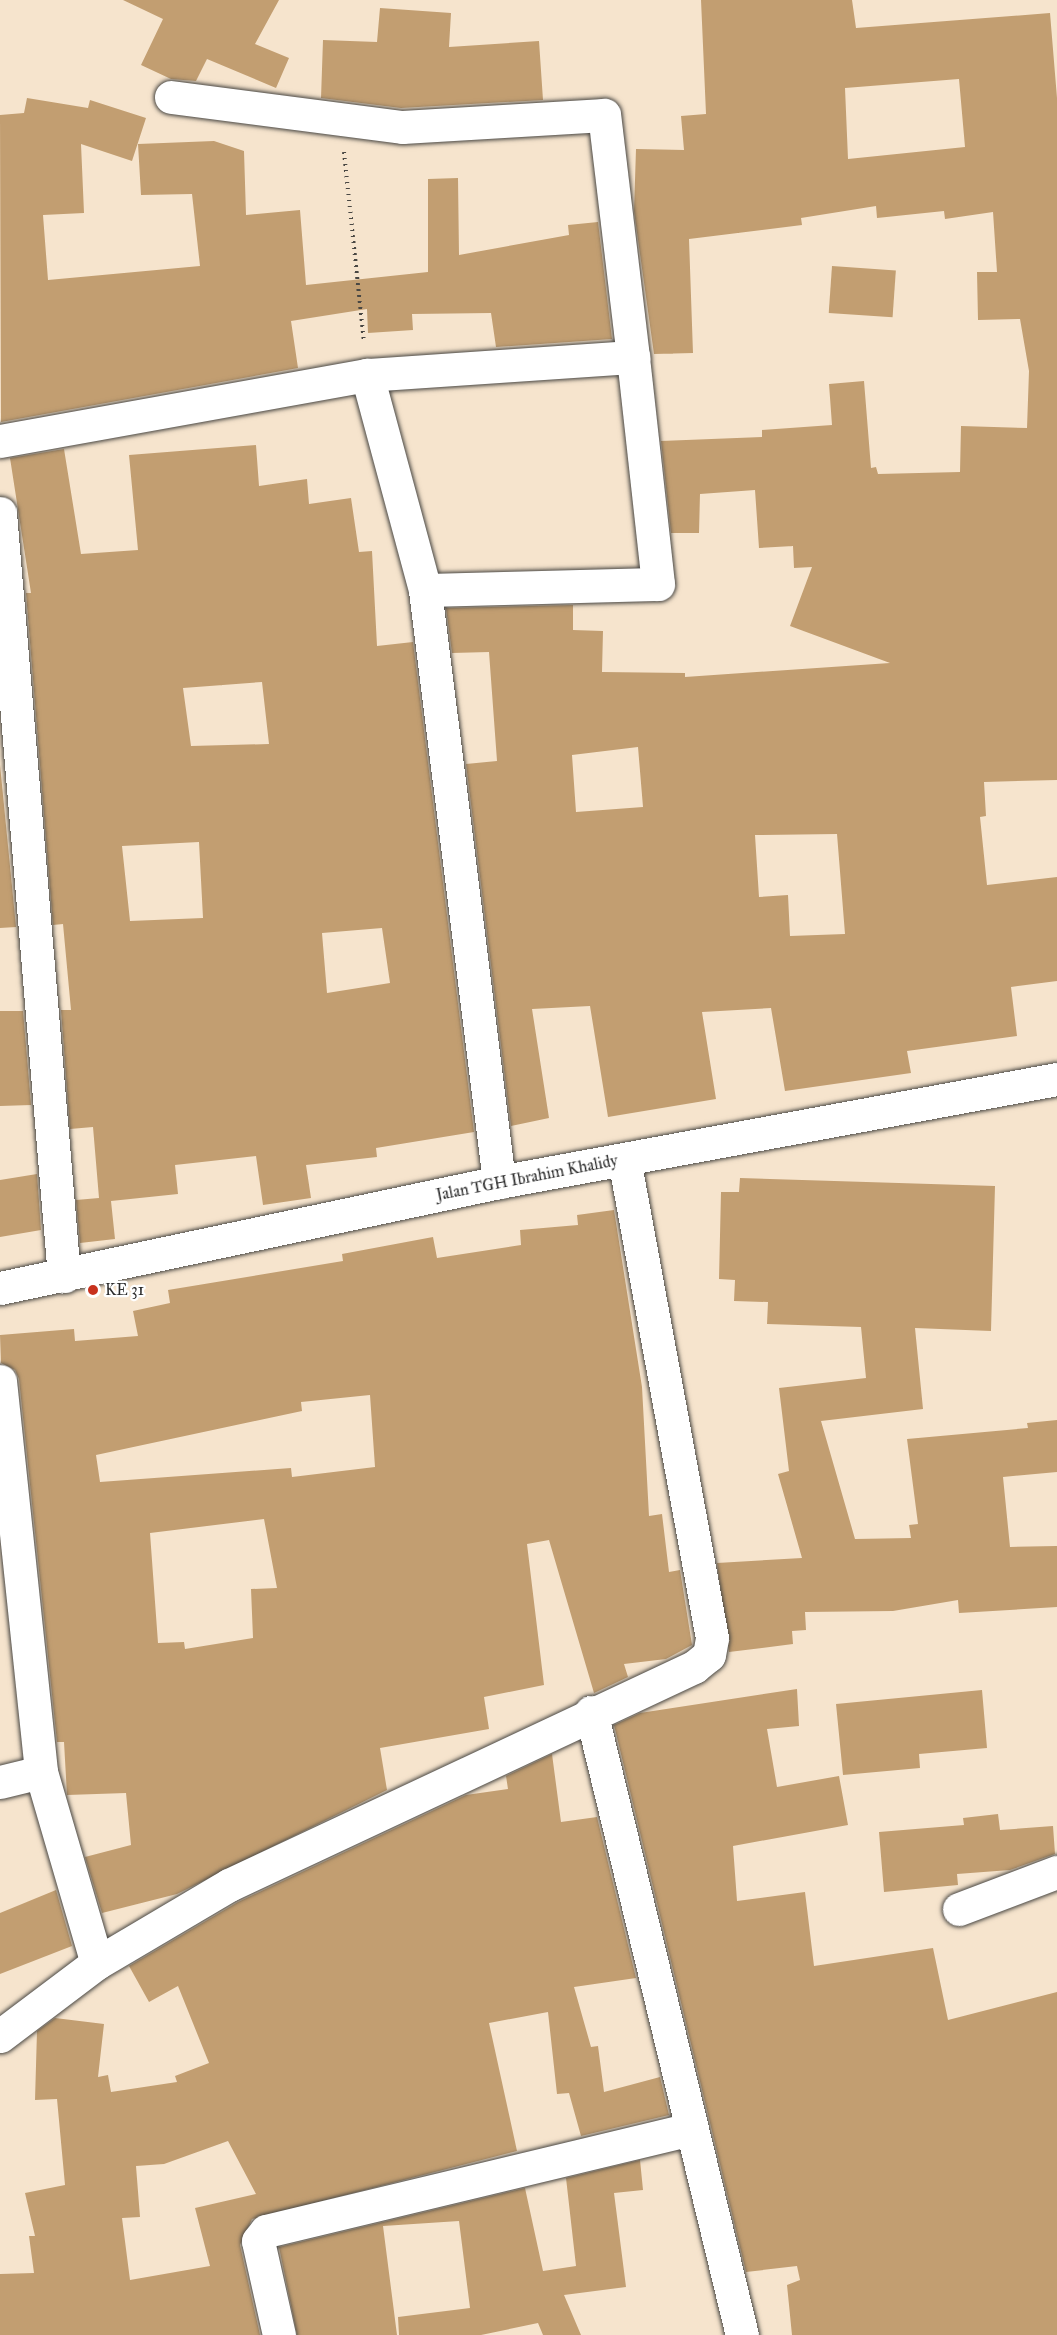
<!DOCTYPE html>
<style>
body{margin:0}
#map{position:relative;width:1057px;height:2335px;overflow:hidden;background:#f6e4cd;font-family:"IM FELL Great Primer",serif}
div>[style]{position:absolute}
.building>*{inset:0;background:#c29e71;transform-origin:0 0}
.path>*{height:4px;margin-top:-2px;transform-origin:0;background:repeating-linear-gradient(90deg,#494743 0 1.5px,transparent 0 6px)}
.roads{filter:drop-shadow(0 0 2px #494743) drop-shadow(0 0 2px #494743)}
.minor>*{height:33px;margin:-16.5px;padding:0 16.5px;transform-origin:16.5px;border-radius:16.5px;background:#fff}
.primary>*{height:33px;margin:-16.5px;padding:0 16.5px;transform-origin:16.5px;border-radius:16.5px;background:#fff}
.dots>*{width:16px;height:16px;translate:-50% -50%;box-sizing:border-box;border:3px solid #fff;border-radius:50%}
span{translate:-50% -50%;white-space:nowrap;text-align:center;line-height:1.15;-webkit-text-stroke:4.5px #fff;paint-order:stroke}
.street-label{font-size:16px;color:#2b2b2b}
.poi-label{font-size:16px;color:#2b2b2b}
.left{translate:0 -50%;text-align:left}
</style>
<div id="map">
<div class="building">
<div style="clip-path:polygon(123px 0,279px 0,255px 44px,289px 58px,276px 88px,207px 59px,196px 81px,171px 79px,141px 65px,163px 19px)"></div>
<div style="clip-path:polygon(evenodd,701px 0,852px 0,856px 28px,1050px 13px,1057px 98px,1057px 780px,984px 782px,986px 816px,980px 817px,987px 885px,1057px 877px,1057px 981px,1011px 987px,1017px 1036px,907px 1051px,911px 1073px,785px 1091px,771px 1008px,702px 1012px,716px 1099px,608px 1117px,590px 1006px,532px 1009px,549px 1118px,511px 1126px,466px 764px,497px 761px,489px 652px,452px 653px,446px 608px,573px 605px,573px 630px,603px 631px,602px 672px,685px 673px,685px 677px,890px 663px,790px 626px,812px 567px,794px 568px,793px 546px,759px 548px,755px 490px,700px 494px,699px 533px,671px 533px,661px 441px,762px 437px,762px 430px,832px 425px,829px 384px,864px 381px,871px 468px,876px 467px,878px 474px,960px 472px,961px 426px,1027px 428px,1029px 371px,1020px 319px,978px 320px,977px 272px,997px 272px,993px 212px,945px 219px,944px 211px,877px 218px,876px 206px,801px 218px,802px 225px,689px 239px,693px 353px,654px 354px,634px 211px,636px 149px,684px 150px,681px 116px,706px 114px,701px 0,959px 79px,965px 147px,848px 159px,845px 88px,959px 79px,701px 0,638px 747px,643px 807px,576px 812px,572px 755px,638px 747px,701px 0,837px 834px,845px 934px,790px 936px,788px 895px,759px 897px,755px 835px,837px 834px)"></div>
<div style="clip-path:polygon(380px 8px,451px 13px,449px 47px,539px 41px,543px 100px,401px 108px,321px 98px,323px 40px,377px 42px)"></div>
<div style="clip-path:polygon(27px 98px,88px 108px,90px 100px,146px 118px,132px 161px,81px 144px,84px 213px,43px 215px,48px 280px,200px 266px,192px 194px,141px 195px,138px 144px,214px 141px,244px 151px,246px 215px,300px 210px,306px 285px,428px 272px,428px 179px,458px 178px,459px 255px,569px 235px,568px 225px,598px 222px,612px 339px,496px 347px,491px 313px,412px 314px,413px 330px,368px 333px,367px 309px,291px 321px,298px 368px,1px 422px,0 115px,24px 113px)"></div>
<div style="left:832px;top:266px;width:64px;height:47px;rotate:4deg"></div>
<div style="clip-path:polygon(evenodd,256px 445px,259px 486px,307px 479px,309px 504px,351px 498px,359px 552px,372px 551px,377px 646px,413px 642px,474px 1132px,376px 1148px,377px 1157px,306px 1165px,311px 1198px,263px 1205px,256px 1156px,175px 1165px,178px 1194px,111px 1201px,115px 1239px,80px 1243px,76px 1200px,99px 1198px,93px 1127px,70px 1129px,61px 1010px,71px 1010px,63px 924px,53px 925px,26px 593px,31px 593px,10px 458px,64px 449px,81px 554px,138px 550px,129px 455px,256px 445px,262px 682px,269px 744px,191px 746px,183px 688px,262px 682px,256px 445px,199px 842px,203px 918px,130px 921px,122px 846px,199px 842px,256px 445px,382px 928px,390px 983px,327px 993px,322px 933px,382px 928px)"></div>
<div style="clip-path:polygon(0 765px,16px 927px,0 928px)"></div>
<div style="clip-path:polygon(0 1011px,23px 1011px,31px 1105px,0 1106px)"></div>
<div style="clip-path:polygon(37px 1174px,41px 1230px,0 1237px,0 1180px)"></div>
<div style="clip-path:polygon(740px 1178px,995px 1186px,991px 1331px,915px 1328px,923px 1409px,821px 1421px,855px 1539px,911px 1538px,909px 1525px,918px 1524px,907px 1439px,1028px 1428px,1027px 1423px,1057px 1420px,1057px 1472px,1003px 1477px,1010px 1547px,1057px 1546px,1057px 1607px,959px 1613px,958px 1600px,893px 1611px,805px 1612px,806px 1630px,792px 1631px,793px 1644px,729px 1652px,717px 1563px,802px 1558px,778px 1474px,789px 1471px,779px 1388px,866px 1378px,861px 1327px,767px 1324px,768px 1302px,734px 1301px,735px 1280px,719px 1279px,721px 1192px,739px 1192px)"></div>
<div style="clip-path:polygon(evenodd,614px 1210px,642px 1387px,649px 1516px,662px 1514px,669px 1572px,680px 1570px,692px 1645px,666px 1659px,624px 1664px,628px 1677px,594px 1693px,549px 1540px,527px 1544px,544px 1685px,484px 1697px,489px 1729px,380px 1748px,387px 1790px,177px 1894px,102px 1913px,85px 1857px,131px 1845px,126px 1793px,67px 1795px,64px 1742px,57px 1742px,19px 1379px,15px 1370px,1px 1363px,0 1335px,74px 1329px,75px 1341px,138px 1336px,133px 1311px,170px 1303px,168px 1290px,343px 1261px,342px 1254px,433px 1237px,437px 1258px,521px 1245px,520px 1230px,578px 1225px,577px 1215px,614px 1210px,370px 1395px,375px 1467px,292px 1477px,291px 1468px,100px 1482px,96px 1455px,302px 1411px,301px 1402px,370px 1395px,614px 1210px,264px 1519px,277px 1588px,251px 1589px,253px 1638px,185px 1649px,184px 1642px,158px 1643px,150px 1533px,264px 1519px)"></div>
<div style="clip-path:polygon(797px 1689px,799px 1726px,767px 1729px,777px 1787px,839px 1776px,848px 1825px,733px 1846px,737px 1901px,805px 1892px,814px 1966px,933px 1948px,948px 2020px,1057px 1992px,1057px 2335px,792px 2335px,787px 2285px,800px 2280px,797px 2266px,746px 2272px,614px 1725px,640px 1713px)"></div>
<div style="clip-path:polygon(982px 1690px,987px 1748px,919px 1754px,920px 1768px,843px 1775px,836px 1704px)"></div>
<div style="clip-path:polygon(evenodd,552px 1754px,561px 1822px,597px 1817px,636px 1978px,574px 1987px,591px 2047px,598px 2046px,604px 2092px,660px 2077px,669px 2115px,581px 2136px,569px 2093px,557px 2094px,548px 2012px,489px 2023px,517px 2151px,252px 2219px,240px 2245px,260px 2335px,0 2335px,0 2274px,34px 2273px,29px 2236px,35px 2236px,25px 2193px,65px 2185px,57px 2099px,35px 2100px,37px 2031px,55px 2018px,104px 2024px,98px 2077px,108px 2075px,111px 2092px,177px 2082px,175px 2076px,209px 2063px,178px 1986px,149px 2002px,129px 1966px,238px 1902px,466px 1795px,508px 1789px,506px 1776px,552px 1754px,228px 2141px,256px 2194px,195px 2208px,210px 2266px,130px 2280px,122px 2218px,140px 2217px,136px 2166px,164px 2164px,228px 2141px)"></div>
<div style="clip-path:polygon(998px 1814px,1000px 1830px,1053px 1826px,1055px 1854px,1010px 1870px,957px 1874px,958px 1885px,884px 1892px,879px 1832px,964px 1825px,963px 1818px)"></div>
<div style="clip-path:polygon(56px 1890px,72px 1946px,0 1974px,0 1913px)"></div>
<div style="clip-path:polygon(640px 2160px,643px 2190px,614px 2193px,626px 2287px,564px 2295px,581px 2335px,543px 2335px,538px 2323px,481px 2335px,399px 2335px,398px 2317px,470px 2308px,459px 2221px,383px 2226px,397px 2335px,297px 2335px,279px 2247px,525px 2188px,543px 2271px,576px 2266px,566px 2178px)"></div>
</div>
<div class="path">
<div style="left:344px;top:152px;width:191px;rotate:84deg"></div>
</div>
<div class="roads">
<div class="minor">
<div style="left:367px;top:375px;width:223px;rotate:74.9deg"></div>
<div style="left:425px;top:590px;width:597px;rotate:82.87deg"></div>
<div style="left:0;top:441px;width:373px;rotate:-10.2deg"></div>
<div style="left:367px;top:375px;width:267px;rotate:-3.9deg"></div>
<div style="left:633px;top:357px;width:244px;rotate:-96.8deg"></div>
<div style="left:604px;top:115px;width:202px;rotate:176.6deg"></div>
<div style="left:402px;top:127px;width:233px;rotate:-172.6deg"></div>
<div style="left:0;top:513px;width:766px;rotate:85.21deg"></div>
<div style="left:425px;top:590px;width:233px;rotate:-1.5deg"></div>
<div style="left:658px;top:584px;width:228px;rotate:-96.3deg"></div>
<div style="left:0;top:1381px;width:393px;rotate:84deg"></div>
<div style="left:41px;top:1772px;width:199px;rotate:73.7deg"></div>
<div style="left:591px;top:1712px;width:641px;rotate:76.38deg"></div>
<div style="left:0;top:1782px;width:42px;rotate:-13.7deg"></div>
<div style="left:959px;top:1909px;width:105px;rotate:-20.7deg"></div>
<div style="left:0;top:2036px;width:121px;rotate:-37deg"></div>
<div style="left:97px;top:1963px;width:153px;rotate:-30.6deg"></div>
<div style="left:229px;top:1885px;width:514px;rotate:-25.12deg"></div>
<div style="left:694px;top:1667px;width:19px;rotate:-39deg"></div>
<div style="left:709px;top:1655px;width:17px;rotate:-80deg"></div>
<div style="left:712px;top:1638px;width:486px;rotate:-100.4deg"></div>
<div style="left:279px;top:2335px;width:96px;rotate:-102.6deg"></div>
<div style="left:258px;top:2241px;width:13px;rotate:-51deg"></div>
<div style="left:266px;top:2231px;width:436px;rotate:-13.5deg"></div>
</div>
<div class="primary">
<div style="left:0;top:1288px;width:510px;rotate:-11.99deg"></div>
<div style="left:499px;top:1182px;width:567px;rotate:-10.46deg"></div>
</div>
</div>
<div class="dots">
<div style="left:93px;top:1290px;background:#c8321e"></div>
</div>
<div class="street-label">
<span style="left:527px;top:1178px;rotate:-11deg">Jalan TGH Ibrahim Khalidy</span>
</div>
<div class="poi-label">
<span class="left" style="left:105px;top:1290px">KE 31</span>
</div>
</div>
